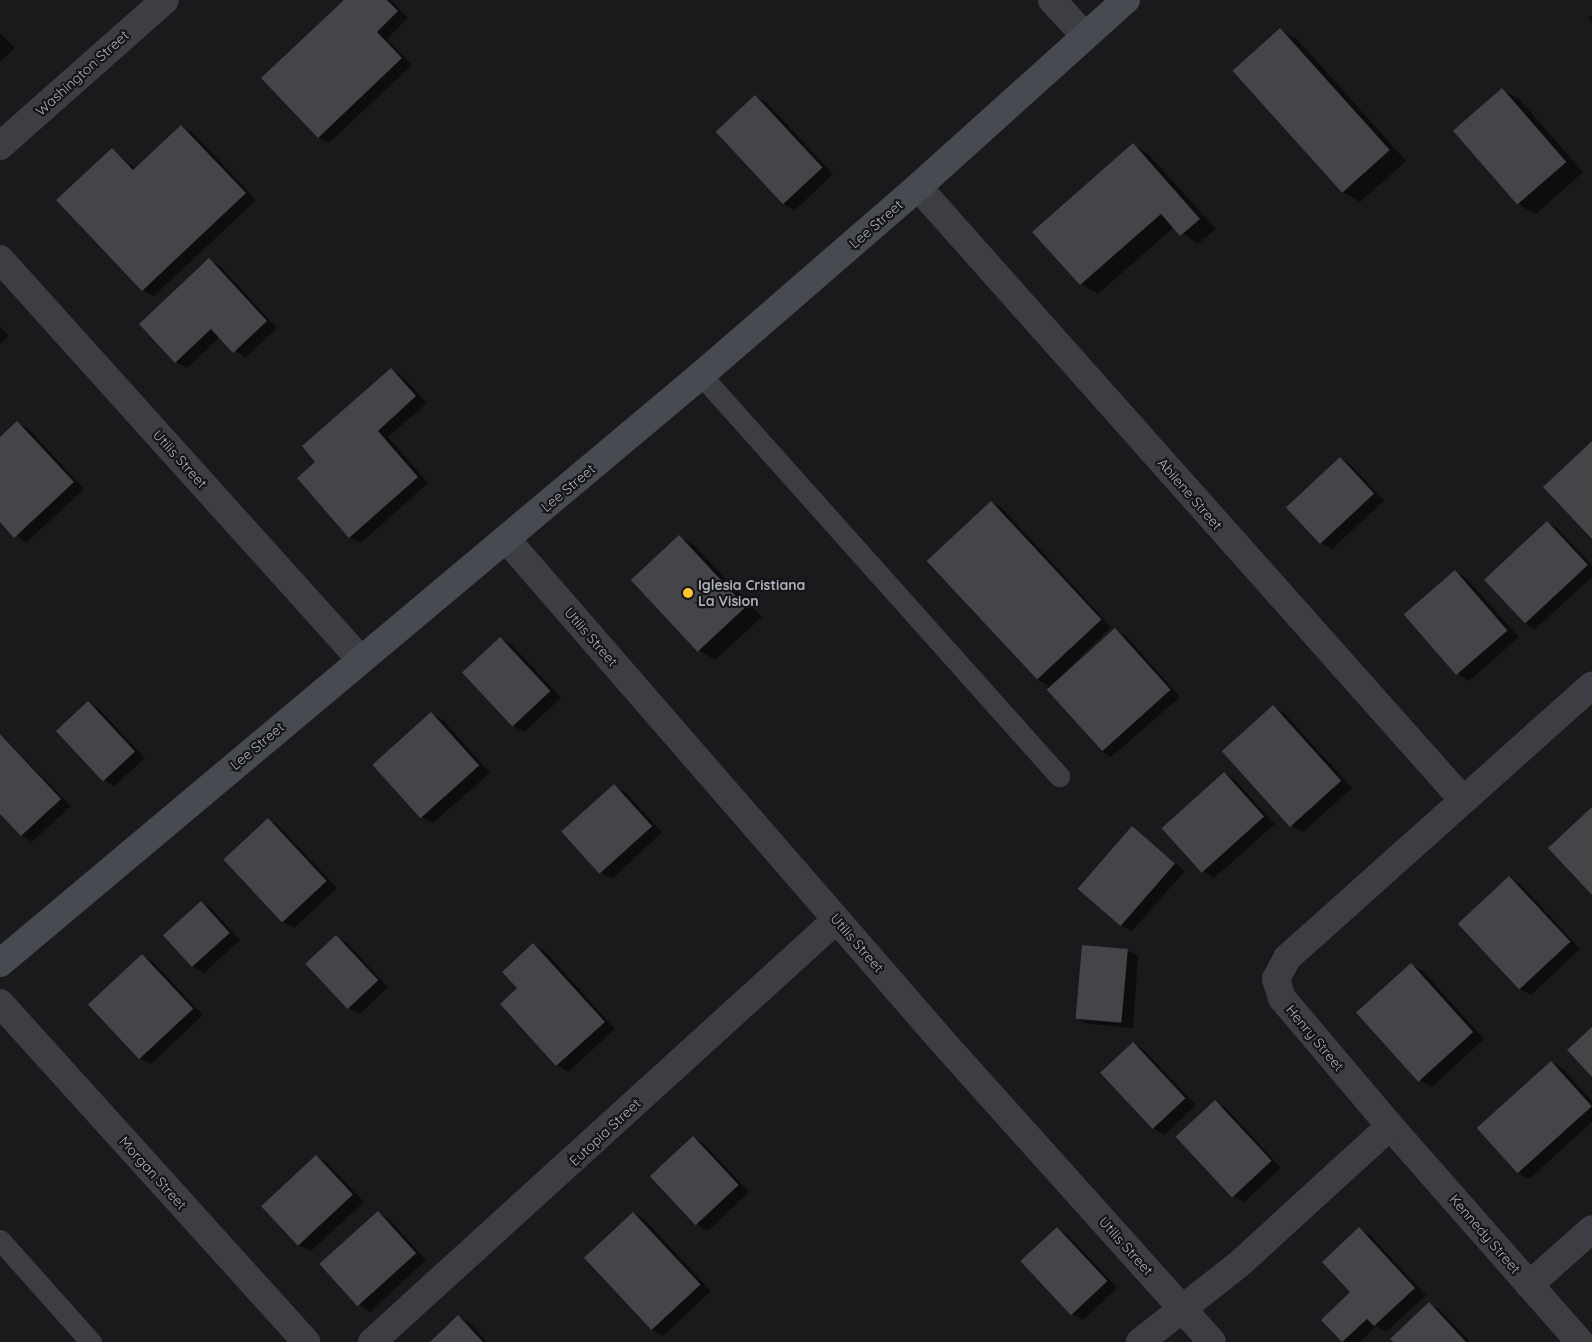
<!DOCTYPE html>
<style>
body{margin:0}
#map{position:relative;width:1592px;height:1342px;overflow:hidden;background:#1a1a1c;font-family:Quicksand,sans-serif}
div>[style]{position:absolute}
.shadow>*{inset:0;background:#0007}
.building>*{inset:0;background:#444549;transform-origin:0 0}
.service>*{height:21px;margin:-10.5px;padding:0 10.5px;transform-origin:10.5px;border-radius:10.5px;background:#3d3d44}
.minor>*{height:28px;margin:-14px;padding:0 14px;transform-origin:14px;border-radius:14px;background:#3d3d44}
.secondary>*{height:28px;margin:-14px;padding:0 14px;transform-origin:14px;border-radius:14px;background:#484a52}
.dots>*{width:14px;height:14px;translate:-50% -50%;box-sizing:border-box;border:2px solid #151517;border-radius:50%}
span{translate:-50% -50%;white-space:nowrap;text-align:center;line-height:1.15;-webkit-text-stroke:4.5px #151517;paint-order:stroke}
.street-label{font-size:14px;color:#acb0bd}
.poi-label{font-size:14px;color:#acb0bd;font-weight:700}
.left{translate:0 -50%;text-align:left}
</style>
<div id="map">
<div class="shadow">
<div style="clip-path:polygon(346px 0,391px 0,408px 18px,387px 39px,412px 65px,329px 143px,318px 137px)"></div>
<div style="clip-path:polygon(1592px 15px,1592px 22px,1588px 18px)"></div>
<div style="clip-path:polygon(1281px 30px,1297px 39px,1406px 161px,1360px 202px,1343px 192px,1235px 71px)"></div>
<div style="clip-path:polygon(0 33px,15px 48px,0 62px)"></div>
<div style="clip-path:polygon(1502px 90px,1519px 99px,1583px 172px,1536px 214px,1519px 205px)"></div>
<div style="clip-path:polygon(755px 96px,767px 103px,833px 174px,795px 210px,784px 204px)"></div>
<div style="clip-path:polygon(182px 126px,193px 133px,256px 200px,154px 296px,143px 290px,112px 150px,136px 169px)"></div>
<div style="clip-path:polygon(1133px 145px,1149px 155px,1216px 229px,1198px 244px,1174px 227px,1098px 294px,1081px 284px,1034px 232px)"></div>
<div style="clip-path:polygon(209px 260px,220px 266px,277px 328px,245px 358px,220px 337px,187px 368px,176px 362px)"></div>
<div style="clip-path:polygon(0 326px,9px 336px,0 344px)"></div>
<div style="clip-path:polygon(391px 369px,402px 376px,427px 403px,388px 437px,428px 483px,361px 543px,349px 537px,317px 462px)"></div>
<div style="clip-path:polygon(17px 423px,29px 429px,84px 489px,26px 543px,0 520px,0 439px)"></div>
<div style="clip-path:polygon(1340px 458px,1351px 465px,1384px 501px,1332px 549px,1321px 543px)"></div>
<div style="clip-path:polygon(991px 502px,1002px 508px,1111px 627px,1062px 675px,1115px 629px,1126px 636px,1180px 697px,1111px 757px,1100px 750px,1046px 688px,1049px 686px,1036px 679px)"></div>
<div style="clip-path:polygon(1547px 522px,1558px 529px,1592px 565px,1592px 577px,1535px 629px,1524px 623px,1485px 579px)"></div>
<div style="clip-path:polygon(679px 537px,695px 546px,762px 617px,715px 660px,699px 650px,633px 580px)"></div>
<div style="clip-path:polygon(1455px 571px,1466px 578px,1519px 637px,1469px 681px,1458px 674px,1405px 615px)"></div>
<div style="clip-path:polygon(500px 639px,512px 645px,561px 698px,524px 732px,513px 726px)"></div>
<div style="clip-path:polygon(88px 702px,99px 709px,145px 758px,114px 786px,103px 780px,57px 731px)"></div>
<div style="clip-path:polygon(1273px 707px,1284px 713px,1352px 788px,1303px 832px,1291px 825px)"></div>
<div style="clip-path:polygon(431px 714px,443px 720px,490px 773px,433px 823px,422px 817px,375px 765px)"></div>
<div style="clip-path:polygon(0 734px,71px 806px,32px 842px,21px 835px,0 813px)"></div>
<div style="clip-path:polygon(1224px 773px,1235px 780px,1275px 824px,1214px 878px,1203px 871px,1164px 828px)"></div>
<div style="clip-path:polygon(614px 786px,625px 792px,662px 832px,612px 879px,601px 873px)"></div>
<div style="clip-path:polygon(268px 819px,279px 826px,337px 888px,294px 928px,283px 922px)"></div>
<div style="clip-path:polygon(1132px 827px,1185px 871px,1132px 931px,1121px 925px)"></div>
<div style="clip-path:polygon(1509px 878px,1520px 884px,1580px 949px,1531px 995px,1520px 989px)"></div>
<div style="clip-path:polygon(201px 902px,212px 909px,240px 940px,204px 973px,193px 967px)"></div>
<div style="clip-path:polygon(336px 937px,347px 943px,388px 987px,360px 1014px,349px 1008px)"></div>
<div style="clip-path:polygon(534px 945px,545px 951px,615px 1029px,568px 1072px,557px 1065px,502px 1004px,519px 989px)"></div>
<div style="clip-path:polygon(1127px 950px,1138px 956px,1133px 1028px,1088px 1024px,1077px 1018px)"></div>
<div style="clip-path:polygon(142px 956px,153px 962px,203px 1015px,151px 1064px,140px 1058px)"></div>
<div style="clip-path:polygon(1412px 965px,1423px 971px,1484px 1039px,1432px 1087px,1421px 1081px)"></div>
<div style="clip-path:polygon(1133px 1044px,1144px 1050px,1196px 1105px,1164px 1135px,1153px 1128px,1102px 1073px)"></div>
<div style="clip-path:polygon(1552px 1062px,1563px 1069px,1592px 1101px,1592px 1122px,1529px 1179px,1518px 1173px)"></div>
<div style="clip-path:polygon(1215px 1102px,1226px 1108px,1281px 1168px,1244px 1202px,1233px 1196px)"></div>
<div style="clip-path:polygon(693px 1137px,704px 1144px,749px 1192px,708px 1231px,697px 1225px)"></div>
<div style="clip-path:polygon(316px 1156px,327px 1163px,364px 1202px,311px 1251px,299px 1245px)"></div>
<div style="clip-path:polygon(378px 1213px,389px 1219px,426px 1260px,370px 1312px,359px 1305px)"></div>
<div style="clip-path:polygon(634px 1213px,645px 1220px,711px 1291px,663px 1336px,652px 1330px)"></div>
<div style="clip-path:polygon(1057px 1229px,1068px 1235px,1117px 1288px,1083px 1320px,1072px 1314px,1023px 1261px)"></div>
<div style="clip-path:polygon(1359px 1229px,1370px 1235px,1426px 1295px,1386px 1332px,1376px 1326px,1360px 1342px,1344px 1342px)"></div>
<div style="clip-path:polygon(1429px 1304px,1440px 1310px,1470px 1342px,1395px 1342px)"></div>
<div style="clip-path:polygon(458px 1317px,470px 1323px,487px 1342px,431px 1342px)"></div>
</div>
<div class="building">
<div style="clip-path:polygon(344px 0,387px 0,398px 11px,377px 32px,402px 58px,318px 138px,261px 78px)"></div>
<div style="left:1280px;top:28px;width:164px;height:64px;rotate:48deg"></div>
<div style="left:1502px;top:88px;width:98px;height:65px;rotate:49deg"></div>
<div style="left:755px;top:95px;width:99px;height:54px;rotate:47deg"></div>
<div style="clip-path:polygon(181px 125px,246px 193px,142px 291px,56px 200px,112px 148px,133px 170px)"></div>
<div style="clip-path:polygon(1133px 143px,1200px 219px,1180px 236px,1161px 214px,1080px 285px,1032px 232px)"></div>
<div style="clip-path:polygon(209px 258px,267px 321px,233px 353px,211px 329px,175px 363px,139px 324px)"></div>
<div style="clip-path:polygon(391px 368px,416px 396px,378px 431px,418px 477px,349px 538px,297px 478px,315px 462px,302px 446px)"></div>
<div style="clip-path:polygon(17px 421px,74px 482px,14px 538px,0 522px,0 437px)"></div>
<div style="clip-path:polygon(1592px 441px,1592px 539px,1543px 487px)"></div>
<div style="left:1340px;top:457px;width:50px;height:74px;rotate:47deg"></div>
<div style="left:991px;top:501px;width:162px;height:88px;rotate:47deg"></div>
<div style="left:1547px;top:521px;width:60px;height:86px;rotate:47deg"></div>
<div style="left:679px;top:535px;width:98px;height:66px;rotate:47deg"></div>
<div style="left:1455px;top:570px;width:80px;height:68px;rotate:49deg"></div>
<div style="left:1115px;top:628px;width:83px;height:92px;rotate:48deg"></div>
<div style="left:500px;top:637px;width:74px;height:52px;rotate:47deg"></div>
<div style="left:88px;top:701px;width:69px;height:44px;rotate:47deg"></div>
<div style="left:1273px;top:705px;width:102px;height:69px;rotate:48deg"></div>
<div style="left:431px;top:712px;width:72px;height:79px;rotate:48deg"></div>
<div style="clip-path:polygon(0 734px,61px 799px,21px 836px,0 814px)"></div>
<div style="left:1224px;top:772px;width:60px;height:84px;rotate:48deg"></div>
<div style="left:614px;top:784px;width:57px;height:71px;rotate:48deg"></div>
<div style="clip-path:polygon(1592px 807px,1592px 895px,1548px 848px)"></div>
<div style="left:268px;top:818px;width:86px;height:61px;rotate:47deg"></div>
<div style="left:1132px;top:826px;width:57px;height:83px;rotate:41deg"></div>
<div style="left:1509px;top:876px;width:90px;height:70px;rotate:47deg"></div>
<div style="left:201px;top:901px;width:43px;height:51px;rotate:48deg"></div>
<div style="left:336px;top:935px;width:62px;height:42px;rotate:47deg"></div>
<div style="clip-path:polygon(533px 943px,605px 1022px,556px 1066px,500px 1004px,517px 988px,502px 972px)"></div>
<div style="left:1082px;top:945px;width:46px;height:74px;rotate:5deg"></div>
<div style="left:142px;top:954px;width:75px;height:74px;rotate:47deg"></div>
<div style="left:1411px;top:963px;width:93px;height:74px;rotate:48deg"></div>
<div style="clip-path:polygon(1592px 1027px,1592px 1077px,1567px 1050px)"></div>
<div style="left:1133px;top:1042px;width:77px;height:45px;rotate:47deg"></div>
<div style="left:1551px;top:1061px;width:61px;height:100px;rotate:48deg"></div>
<div style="left:1215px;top:1100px;width:83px;height:54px;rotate:47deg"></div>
<div style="left:693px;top:1136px;width:67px;height:59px;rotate:47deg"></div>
<div style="left:316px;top:1155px;width:54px;height:75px;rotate:47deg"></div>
<div style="left:378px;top:1211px;width:57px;height:79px;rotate:48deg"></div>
<div style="left:633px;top:1212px;width:99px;height:67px;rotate:47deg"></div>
<div style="left:1057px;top:1227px;width:74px;height:50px;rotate:47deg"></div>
<div style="clip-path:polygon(1359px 1227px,1415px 1288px,1374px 1326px,1367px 1319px,1342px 1342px,1321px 1320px,1350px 1292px,1322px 1262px)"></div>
<div style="clip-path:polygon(1429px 1302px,1466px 1342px,1393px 1342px,1390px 1339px)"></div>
<div style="clip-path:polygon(458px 1315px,483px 1342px,430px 1342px)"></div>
</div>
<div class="service">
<div style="left:701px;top:375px;width:538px;rotate:48.24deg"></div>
<div style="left:0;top:1240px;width:137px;rotate:48.3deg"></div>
</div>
<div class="minor">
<div style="left:1052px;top:0;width:49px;rotate:47.5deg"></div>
<div style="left:0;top:146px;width:220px;rotate:-41.5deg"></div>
<div style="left:918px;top:187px;width:820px;rotate:48.36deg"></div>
<div style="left:0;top:259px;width:538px;rotate:48.01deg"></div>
<div style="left:507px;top:540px;width:663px;rotate:49.03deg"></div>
<div style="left:942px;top:1041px;width:404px;rotate:48.1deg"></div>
<div style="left:0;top:1003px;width:457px;rotate:47.9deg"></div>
<div style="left:1390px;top:1126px;width:288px;rotate:48.7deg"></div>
<div style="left:1529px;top:1285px;width:84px;rotate:-41.6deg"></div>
<div style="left:372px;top:1342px;width:627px;rotate:-42.29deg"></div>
<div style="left:1140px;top:1342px;width:125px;rotate:-38.2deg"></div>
<div style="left:1238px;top:1265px;width:206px;rotate:-42.4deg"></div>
<div style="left:1390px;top:1126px;width:167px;rotate:-130.2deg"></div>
<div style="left:1282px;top:998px;width:20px;rotate:-108deg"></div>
<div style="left:1276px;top:979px;width:24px;rotate:-62deg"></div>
<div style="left:1287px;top:958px;width:409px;rotate:-41.8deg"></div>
</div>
<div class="secondary">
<div style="left:0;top:963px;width:915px;rotate:-39.99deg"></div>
<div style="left:701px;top:375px;width:287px;rotate:-40.9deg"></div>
<div style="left:918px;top:187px;width:280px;rotate:-42deg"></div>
</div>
<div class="dots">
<div style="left:688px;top:593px;background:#fcc732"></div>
</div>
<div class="street-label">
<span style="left:82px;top:73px;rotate:-42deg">Washington Street</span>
<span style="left:876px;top:224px;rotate:-41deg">Lee Street</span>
<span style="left:180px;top:459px;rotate:48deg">Utilis Street</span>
<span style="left:568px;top:488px;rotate:-40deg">Lee Street</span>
<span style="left:1190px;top:494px;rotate:49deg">Abilene Street</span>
<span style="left:591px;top:637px;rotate:49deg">Utilis Street</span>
<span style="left:257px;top:746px;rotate:-40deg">Lee Street</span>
<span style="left:857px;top:943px;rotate:49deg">Utilis Street</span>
<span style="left:1315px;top:1038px;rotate:50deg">Henry Street</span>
<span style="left:605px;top:1132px;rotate:-43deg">Eutopia Street</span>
<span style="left:153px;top:1173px;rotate:48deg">Morgan Street</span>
<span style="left:1485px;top:1234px;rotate:49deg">Kennedy Street</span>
<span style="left:1126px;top:1246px;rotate:48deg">Utilis Street</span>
</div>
<div class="poi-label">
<span class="left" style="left:698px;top:593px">Iglesia Cristiana<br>La Vision</span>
</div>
</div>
